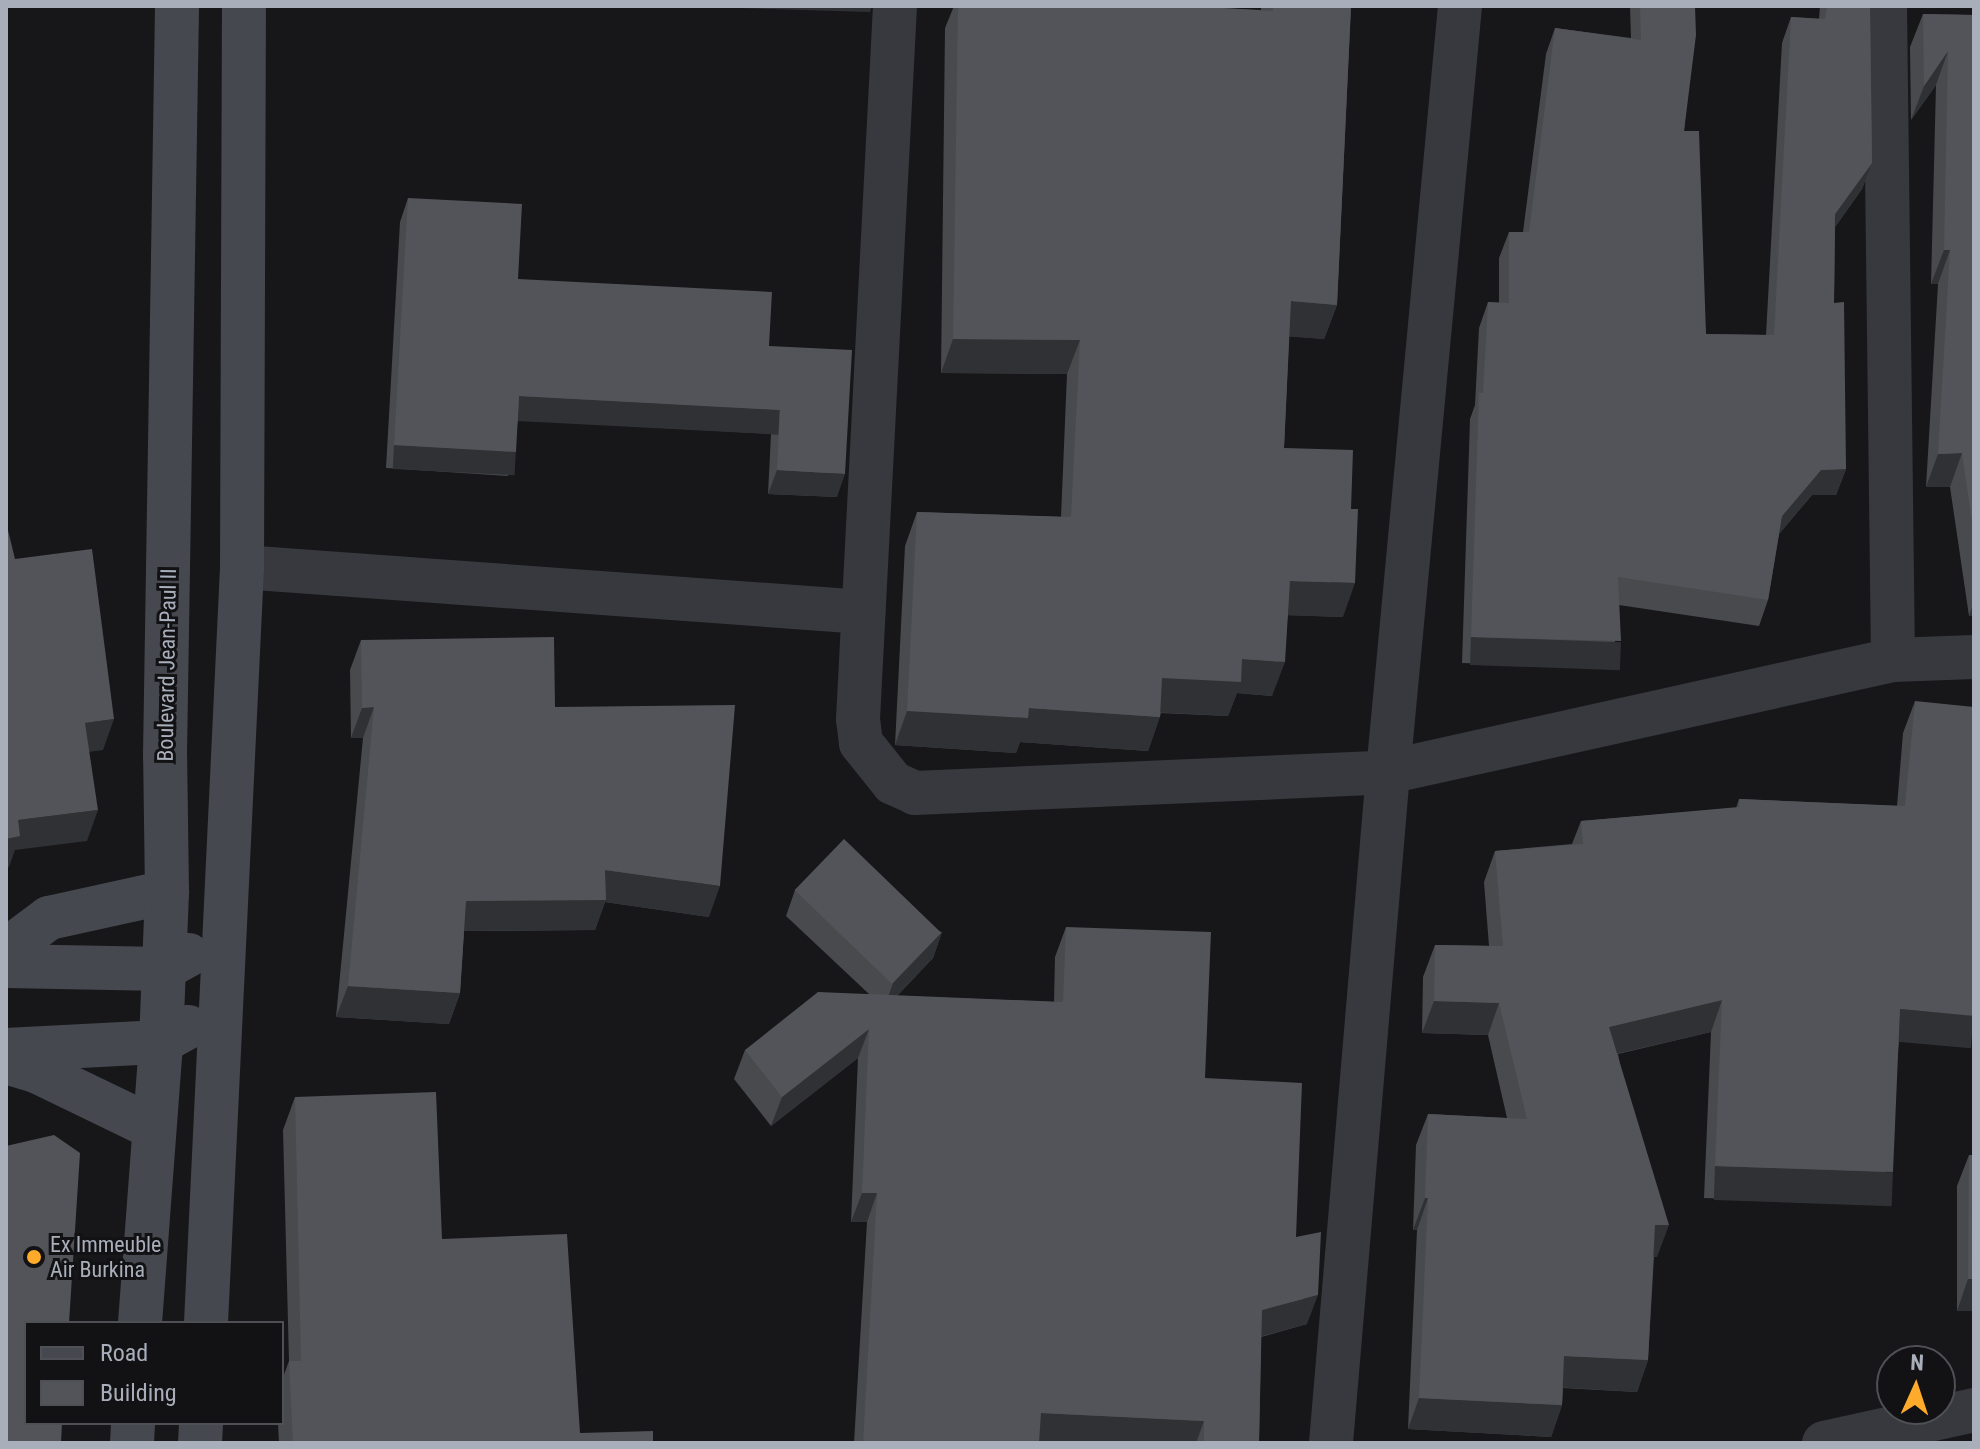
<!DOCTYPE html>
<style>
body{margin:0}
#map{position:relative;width:1980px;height:1449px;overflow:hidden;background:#171719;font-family:"Roboto Condensed",sans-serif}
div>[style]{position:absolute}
.street>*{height:44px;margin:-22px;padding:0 22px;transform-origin:22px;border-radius:22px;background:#37393e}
.secondary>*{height:44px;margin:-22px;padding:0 22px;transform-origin:22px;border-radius:22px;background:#45484e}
.wall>*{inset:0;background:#484a4e}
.shaded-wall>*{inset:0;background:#303134;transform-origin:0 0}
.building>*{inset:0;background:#53545a;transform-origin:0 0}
.dots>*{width:22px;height:22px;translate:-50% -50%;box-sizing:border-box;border:4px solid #121214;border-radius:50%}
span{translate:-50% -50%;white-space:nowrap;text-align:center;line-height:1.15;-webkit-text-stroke:6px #121214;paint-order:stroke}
.street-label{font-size:22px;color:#a8aeba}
.poi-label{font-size:22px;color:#a8aeba}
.left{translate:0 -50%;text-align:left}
.frame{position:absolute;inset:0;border:8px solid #a8aeba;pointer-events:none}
.legend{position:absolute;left:24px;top:1321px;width:260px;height:104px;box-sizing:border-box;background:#121214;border:2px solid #4e5056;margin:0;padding:10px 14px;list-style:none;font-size:24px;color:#a8aeba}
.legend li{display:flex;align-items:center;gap:16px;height:40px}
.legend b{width:40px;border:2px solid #4e5056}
.north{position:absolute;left:1876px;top:1345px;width:80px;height:80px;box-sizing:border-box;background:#121214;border:2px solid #4e5056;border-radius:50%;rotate:3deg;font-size:22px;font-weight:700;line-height:32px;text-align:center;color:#a8aeba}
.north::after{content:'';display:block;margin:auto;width:28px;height:36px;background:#feaa2a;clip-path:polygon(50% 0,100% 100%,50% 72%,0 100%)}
</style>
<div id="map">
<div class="street">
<div style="left:895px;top:6px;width:714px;rotate:92.97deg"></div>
<div style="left:858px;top:719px;width:24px;rotate:83deg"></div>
<div style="left:861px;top:743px;width:51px;rotate:51.3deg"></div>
<div style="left:893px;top:783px;width:24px;rotate:24deg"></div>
<div style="left:915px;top:793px;width:473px;rotate:-2.5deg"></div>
<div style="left:1388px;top:772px;width:517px;rotate:-12.5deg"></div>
<div style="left:1893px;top:660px;width:81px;rotate:-2.1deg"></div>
<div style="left:1885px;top:6px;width:654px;rotate:89.3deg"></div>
<div style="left:242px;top:567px;width:623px;rotate:4.14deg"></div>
<div style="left:1331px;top:1443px;width:673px;rotate:-85.14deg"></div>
<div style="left:1388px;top:772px;width:769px;rotate:-84.63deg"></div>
<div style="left:1824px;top:1443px;width:154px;rotate:-12.4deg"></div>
</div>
<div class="secondary">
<div style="left:6px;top:950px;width:54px;rotate:-36.7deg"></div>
<div style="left:49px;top:918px;width:121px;rotate:-12.4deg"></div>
<div style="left:6px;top:966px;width:157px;rotate:1.1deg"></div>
<div style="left:163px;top:969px;width:29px;rotate:-29deg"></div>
<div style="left:6px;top:1050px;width:155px;rotate:-3deg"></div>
<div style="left:161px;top:1042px;width:31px;rotate:-29deg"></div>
<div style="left:6px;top:1062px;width:31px;rotate:17deg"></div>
<div style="left:36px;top:1071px;width:129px;rotate:25.8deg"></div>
<div style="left:140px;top:1323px;width:282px;rotate:-85.7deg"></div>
<div style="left:161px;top:1042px;width:150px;rotate:-87.7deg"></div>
<div style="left:167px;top:892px;width:137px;rotate:-90.8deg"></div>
<div style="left:165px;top:755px;width:749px;rotate:-89.08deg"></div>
<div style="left:206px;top:1323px;width:757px;rotate:-87.27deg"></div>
<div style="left:242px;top:567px;width:561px;rotate:-89.8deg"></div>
<div style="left:132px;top:1443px;width:20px;rotate:-87deg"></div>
<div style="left:200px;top:1443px;width:20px;rotate:-87deg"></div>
</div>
<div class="wall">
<div style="clip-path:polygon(954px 6px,1185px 6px,1261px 10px,1261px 6px,1351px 6px,1337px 305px,1324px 339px,1289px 336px,1284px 448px,1343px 617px,1288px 615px,1272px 696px,1237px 693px,1228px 716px,1161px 713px,1148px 751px,1020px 742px,1016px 753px,895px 745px,905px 546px,917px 512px,1061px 517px,1067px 374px,941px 373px,945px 28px)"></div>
<div style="clip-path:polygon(1630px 6px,1695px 6px,1684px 131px,1706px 334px,1766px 335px,1782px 43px,1791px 17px,1819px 19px,1820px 6px,1870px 6px,1872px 163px,1862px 189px,1835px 227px,1834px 303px,1846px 469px,1836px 495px,1812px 495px,1779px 534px,1768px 600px,1759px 626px,1619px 605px,1612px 667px,1462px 663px,1470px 419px,1475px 405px,1479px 328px,1488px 302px,1499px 303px,1499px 258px,1509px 232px,1523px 232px,1546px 54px,1555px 28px,1631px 38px)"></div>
<div style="clip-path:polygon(1923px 14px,1974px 15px,1974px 615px,1969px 616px,1950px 487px,1926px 487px,1938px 284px,1931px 284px,1936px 85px,1911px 120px,1910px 47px)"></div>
<div style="clip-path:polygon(408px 198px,518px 279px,769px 346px,837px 497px,768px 494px,771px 434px,518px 420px,508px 476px,386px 468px,400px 222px)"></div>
<div style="clip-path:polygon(361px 640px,555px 707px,709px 917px,605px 902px,595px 930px,464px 931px,460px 993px,449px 1024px,336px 1017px,363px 738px,351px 738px,350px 670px)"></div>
<div style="clip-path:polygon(1915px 701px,1899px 1041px,1882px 1204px,1704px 1198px,1711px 1032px,1618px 1054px,1657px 1257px,1654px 1257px,1648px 1360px,1637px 1392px,1563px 1388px,1562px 1405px,1551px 1437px,1408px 1429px,1417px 1230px,1413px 1230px,1416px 1145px,1428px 1114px,1507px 1118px,1488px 1035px,1422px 1033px,1423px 977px,1435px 945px,1489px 946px,1484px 882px,1495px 851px,1572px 844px,1581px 821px,1736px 808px,1739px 799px,1897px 806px,1903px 733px)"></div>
<div style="clip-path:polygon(795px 890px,942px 932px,933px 958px,897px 996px,1054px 1002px,1055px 957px,1066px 927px,1205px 1078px,1296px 1237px,1307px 1324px,1261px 1337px,1259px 1443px,854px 1443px,867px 1222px,851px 1222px,858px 1058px,771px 1126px,734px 1079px,745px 1050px,869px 994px,786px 916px)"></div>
<div style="clip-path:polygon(295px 1097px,442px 1239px,580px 1433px,653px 1443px,279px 1443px,278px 1423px,282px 1423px,282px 1380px,289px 1361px,283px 1130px)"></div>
<div style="clip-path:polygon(1969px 1155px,1974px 1311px,1957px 1311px,1957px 1186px)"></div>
</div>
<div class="shaded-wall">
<div style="clip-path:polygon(668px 6px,872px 6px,870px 12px)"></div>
<div style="clip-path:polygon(1948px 51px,1936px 85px,1911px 120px,1924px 86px)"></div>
<div style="clip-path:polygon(1872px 163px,1862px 189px,1826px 240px,1835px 214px)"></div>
<div style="clip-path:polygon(1944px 250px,1950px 250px,1938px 284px,1931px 284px)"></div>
<div style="clip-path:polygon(1291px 301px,1337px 305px,1324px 339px,1279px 336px)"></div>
<div style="clip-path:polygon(953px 339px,1080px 340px,1067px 374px,941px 373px)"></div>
<div style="left:519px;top:396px;width:261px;height:25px;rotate:3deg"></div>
<div style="left:394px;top:445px;width:122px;height:24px;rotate:3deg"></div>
<div style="clip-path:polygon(1962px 453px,1950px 487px,1926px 487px,1938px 454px)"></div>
<div style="clip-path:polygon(1846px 469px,1836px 495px,1812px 495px,1773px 541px,1782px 516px,1821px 470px)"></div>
<div style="clip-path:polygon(777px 470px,845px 474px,837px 497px,768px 494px)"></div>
<div style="clip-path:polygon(1290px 581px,1355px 583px,1343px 617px,1277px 615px)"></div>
<div style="clip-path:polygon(1974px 601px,1974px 615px,1969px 616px)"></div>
<div style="left:1471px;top:637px;width:150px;height:28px;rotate:2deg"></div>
<div style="clip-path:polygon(1242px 659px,1285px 662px,1272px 696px,1237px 693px,1228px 716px,1150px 712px,1162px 678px)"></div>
<div style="clip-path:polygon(374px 707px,363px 738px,351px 738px,362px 708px)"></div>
<div style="clip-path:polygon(1029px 708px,1160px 717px,1148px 751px,1020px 742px,1016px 753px,895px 745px,907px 711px)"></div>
<div style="clip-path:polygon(114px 719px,103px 750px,74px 754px,85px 723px)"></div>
<div style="clip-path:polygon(98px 810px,87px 841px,15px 850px,9px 867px,6px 868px,6px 839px,18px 820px)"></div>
<div style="clip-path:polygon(605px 870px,720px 886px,709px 917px,605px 902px,595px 930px,455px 931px,466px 901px)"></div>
<div style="clip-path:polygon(942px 932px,933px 958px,884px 1009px,893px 983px)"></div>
<div style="clip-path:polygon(348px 986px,460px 993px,449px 1024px,336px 1017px)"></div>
<div style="clip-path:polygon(1722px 1000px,1711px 1032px,1598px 1058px,1609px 1027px)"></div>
<div style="clip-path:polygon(1434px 1001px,1499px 1003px,1488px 1035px,1422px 1033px)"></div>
<div style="left:1900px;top:1009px;width:74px;height:33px;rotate:5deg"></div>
<div style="clip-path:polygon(869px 1029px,858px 1058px,771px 1126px,782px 1097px)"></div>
<div style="left:1715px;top:1166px;width:178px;height:34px;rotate:2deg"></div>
<div style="clip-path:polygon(862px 1193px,877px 1193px,867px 1222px,851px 1222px)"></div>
<div style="clip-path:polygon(1425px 1198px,1428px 1198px,1417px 1230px,1413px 1230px)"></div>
<div style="clip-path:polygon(1655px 1225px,1669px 1225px,1657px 1257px,1644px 1256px)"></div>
<div style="clip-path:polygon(1968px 1279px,1974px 1279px,1974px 1311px,1957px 1311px)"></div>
<div style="clip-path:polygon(1318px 1295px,1307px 1324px,1251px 1339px,1262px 1310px)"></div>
<div style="clip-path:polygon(1564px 1356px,1648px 1360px,1637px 1392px,1553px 1387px)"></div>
<div style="clip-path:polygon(1419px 1398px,1562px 1405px,1551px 1437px,1408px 1429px)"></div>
<div style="clip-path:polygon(1041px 1413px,1204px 1421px,1196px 1443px,1055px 1443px,1030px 1442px)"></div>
</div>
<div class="building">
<div style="clip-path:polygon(958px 6px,1185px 6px,1273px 11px,1273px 6px,1351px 6px,1337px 305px,1291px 301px,1284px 448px,1353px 450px,1351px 509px,1358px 509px,1355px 583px,1290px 581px,1285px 662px,1242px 659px,1241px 682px,1162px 678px,1160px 717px,1029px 708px,1028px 718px,907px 711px,917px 512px,1071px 517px,1080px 340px,953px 339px)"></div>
<div style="clip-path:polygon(1640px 6px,1695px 6px,1696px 35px,1684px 131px,1699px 131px,1706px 334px,1774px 335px,1791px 17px,1825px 19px,1827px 6px,1870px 6px,1872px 163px,1835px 214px,1834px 303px,1844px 302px,1846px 469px,1821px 470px,1782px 516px,1768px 600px,1618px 577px,1621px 641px,1471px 637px,1479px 393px,1483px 393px,1488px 302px,1509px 303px,1509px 232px,1529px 232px,1555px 28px,1641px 40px)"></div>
<div style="clip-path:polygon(1923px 14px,1974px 15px,1974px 535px,1962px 453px,1938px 454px,1950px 250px,1944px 250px,1948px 51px,1924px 86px)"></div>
<div style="clip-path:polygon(408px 198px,522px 204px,518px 279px,772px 292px,769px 346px,852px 350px,845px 474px,777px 470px,780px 410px,519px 396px,516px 452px,394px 445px)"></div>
<div style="clip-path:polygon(6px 522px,15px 559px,92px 549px,114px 719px,85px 723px,98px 810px,18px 820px,20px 836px,6px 839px)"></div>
<div style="clip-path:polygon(554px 637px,555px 707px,735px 705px,720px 886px,605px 870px,606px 900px,466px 901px,460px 993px,348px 986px,374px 707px,362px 708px,361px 640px)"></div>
<div style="clip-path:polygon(1915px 701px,1974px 707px,1974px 1016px,1900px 1009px,1893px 1172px,1715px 1166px,1722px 1000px,1609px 1027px,1669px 1225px,1655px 1225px,1648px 1360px,1564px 1356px,1562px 1405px,1419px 1398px,1428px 1198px,1425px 1198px,1428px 1114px,1527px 1119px,1499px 1003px,1434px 1001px,1435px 945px,1503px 946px,1495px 851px,1583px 844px,1581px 821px,1739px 807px,1739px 799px,1905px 806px)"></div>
<div style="left:844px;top:839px;width:135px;height:71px;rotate:44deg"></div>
<div style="clip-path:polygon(1066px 927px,1211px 932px,1205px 1078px,1302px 1083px,1296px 1237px,1321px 1232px,1318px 1295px,1262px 1310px,1259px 1443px,1204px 1443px,1204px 1421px,1041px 1413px,1039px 1443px,863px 1443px,877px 1193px,862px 1193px,869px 1029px,782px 1097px,745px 1050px,818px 992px,1063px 1002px)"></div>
<div style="clip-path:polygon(436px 1092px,442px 1239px,567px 1234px,580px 1433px,653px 1431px,653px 1443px,293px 1443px,289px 1361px,301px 1361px,295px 1097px)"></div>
<div style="clip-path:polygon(54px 1135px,80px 1153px,69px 1323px,26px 1323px,26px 1423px,62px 1423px,61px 1443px,6px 1443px,6px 1146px)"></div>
<div style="clip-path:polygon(1969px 1155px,1974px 1155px,1974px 1279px,1968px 1279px)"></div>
</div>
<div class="dots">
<div style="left:34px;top:1257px;background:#feaa2a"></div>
</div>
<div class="street-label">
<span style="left:167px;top:665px;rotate:-89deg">Boulevard Jean-Paul II</span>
</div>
<div class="poi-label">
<span class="left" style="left:50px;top:1257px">Ex Immeuble<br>Air Burkina</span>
</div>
<div class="frame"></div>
<ul class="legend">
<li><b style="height:10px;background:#45484e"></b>Road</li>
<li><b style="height:22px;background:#53545a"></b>Building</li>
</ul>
<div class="north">N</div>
</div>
